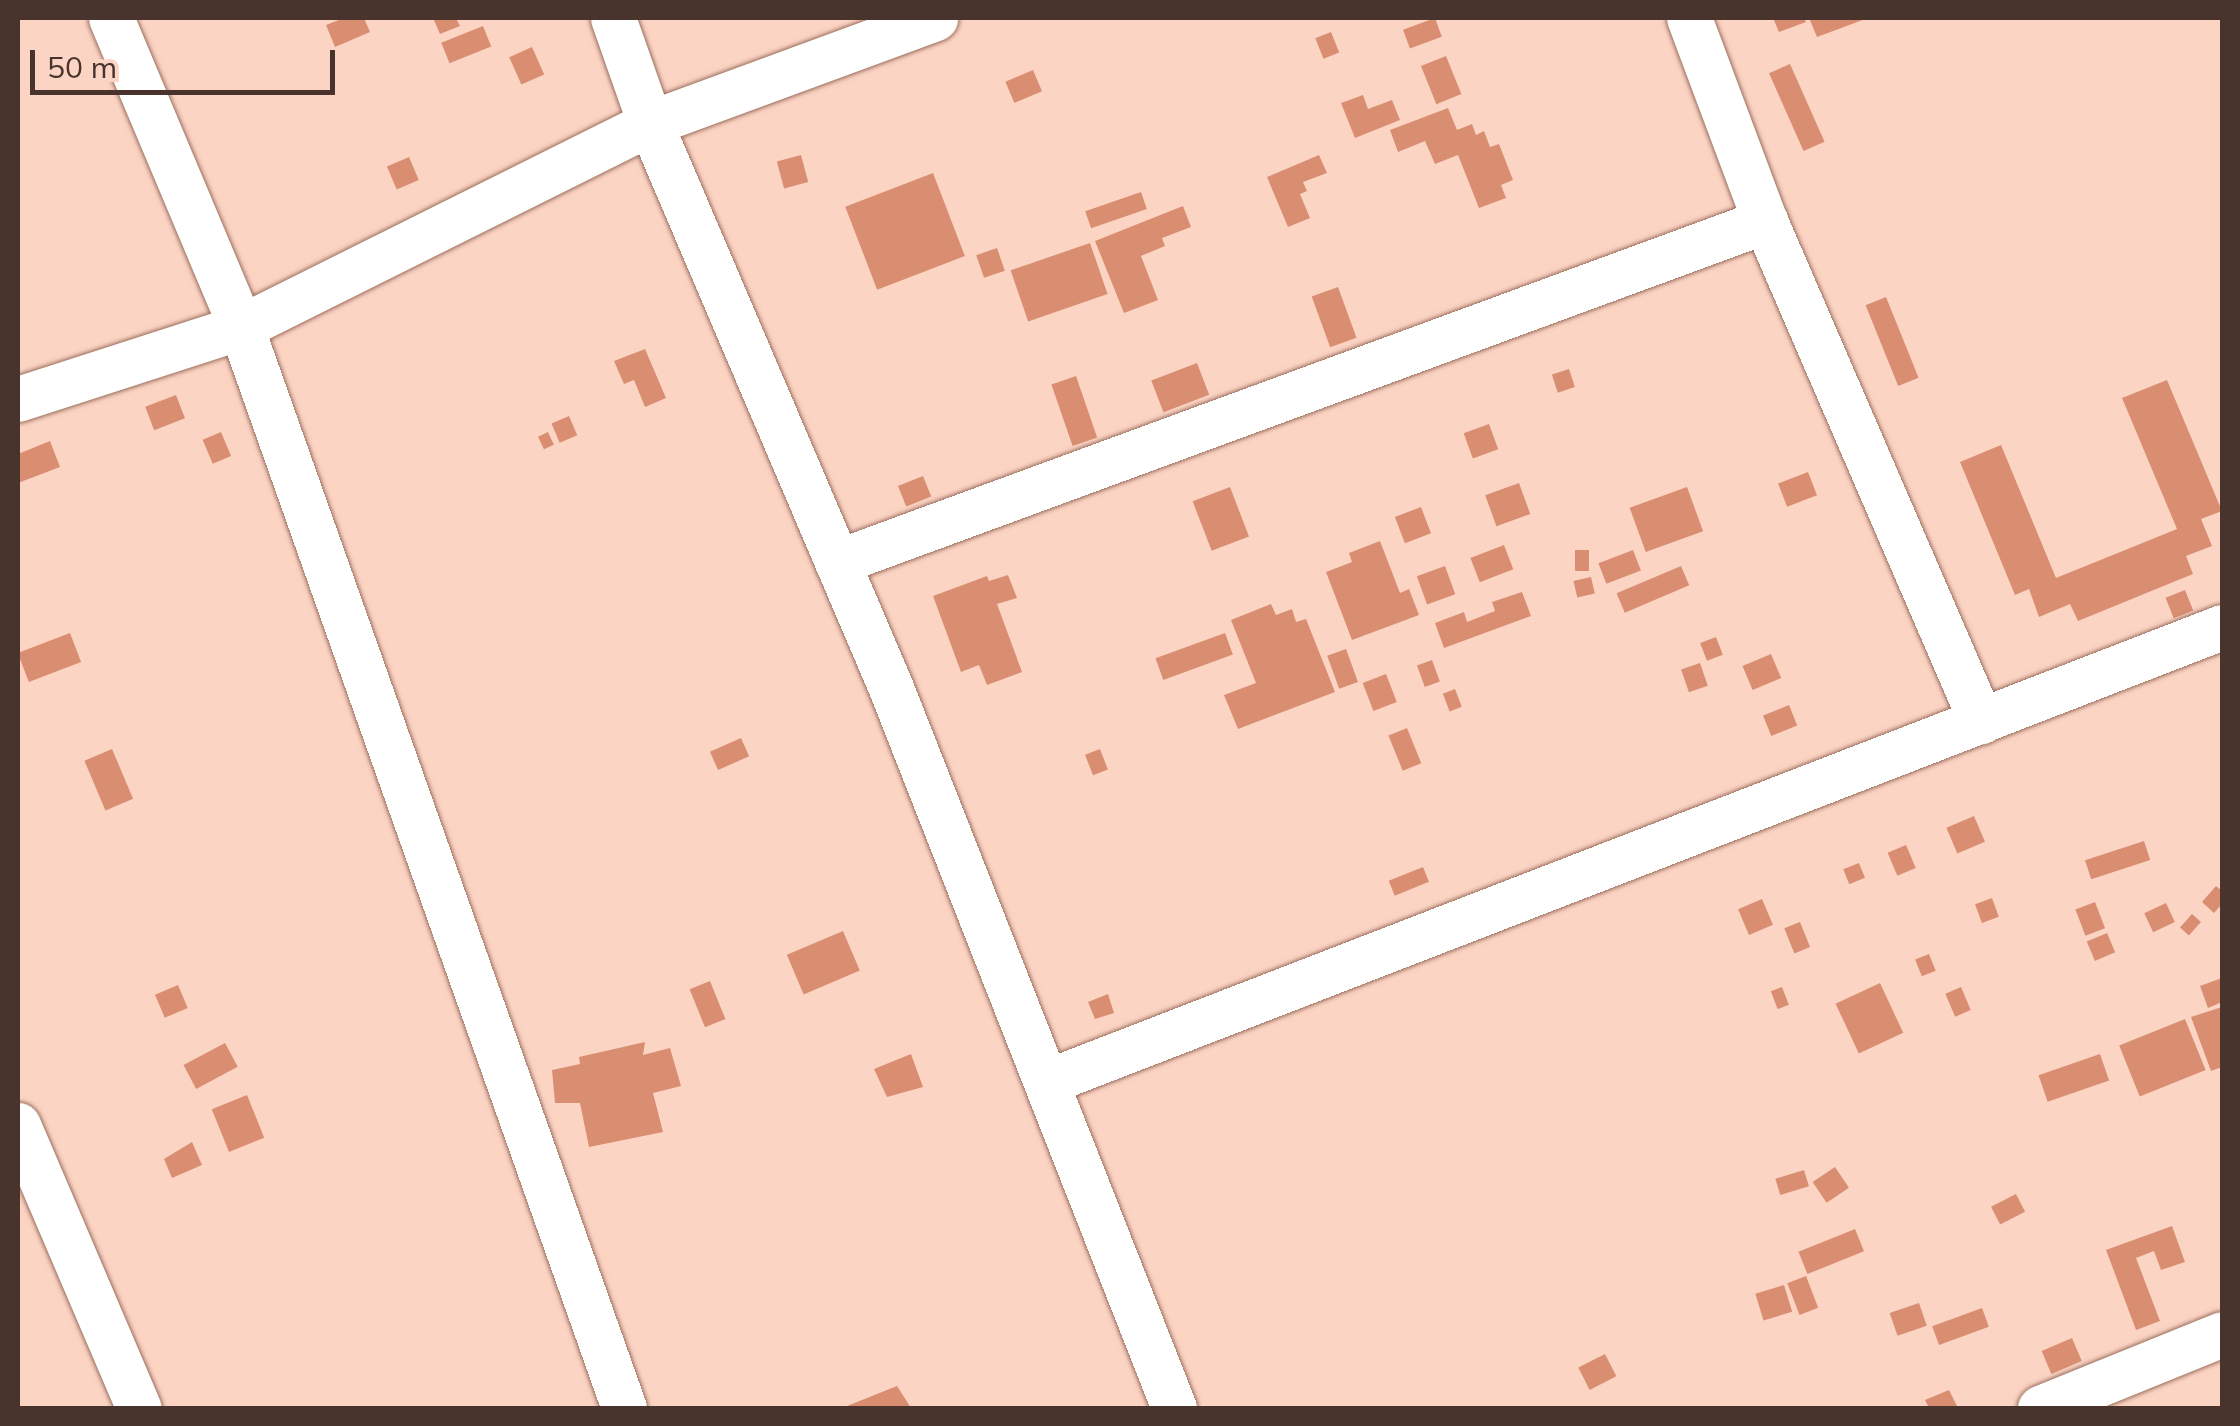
<!DOCTYPE html>
<style>
body{margin:0}
#map{position:relative;width:2240px;height:1426px;overflow:hidden;background:#fcd4c4;font-family:Mulish,sans-serif}
div>[style]{position:absolute}
.building>*{inset:0;background:#d98e71;transform-origin:0 0}
.roads{filter:drop-shadow(0 0 2px #9a6e5c) drop-shadow(0 0 2px #9a6e5c)}
.minor>*{height:45px;margin:-22.5px;padding:0 22.5px;transform-origin:22.5px;border-radius:22.5px;background:#fff}
span{translate:-50% -50%;white-space:nowrap;text-align:center;line-height:1.15;-webkit-text-stroke:10px #fcd4c4;paint-order:stroke}
.frame{position:absolute;inset:0;border:20px solid #48342d;pointer-events:none}
.scale{position:absolute;left:30px;top:50px;width:305px;height:45px;box-sizing:border-box;border:5px solid #48342d;border-top:0;padding-left:12px;font-size:30px;line-height:35px;white-space:nowrap;color:#48342d;-webkit-text-stroke:8px #fcd4c4;paint-order:stroke}
</style>
<div id="map">
<div class="building">
<div style="clip-path:polygon(344px 18px,364px 18px,370px 32px,335px 47px,326px 25px)"></div>
<div style="clip-path:polygon(433px 18px,456px 18px,460px 26px,440px 34px)"></div>
<div style="left:1435px;top:18px;width:20px;height:34px;rotate:70deg"></div>
<div style="clip-path:polygon(1773px 18px,1804px 18px,1806px 22px,1779px 32px)"></div>
<div style="clip-path:polygon(1809px 18px,1868px 18px,1817px 37px)"></div>
<div style="left:483px;top:26px;width:22px;height:45px;rotate:68deg"></div>
<div style="left:1331px;top:32px;width:22px;height:17px;rotate:68deg"></div>
<div style="left:532px;top:47px;width:30px;height:25px;rotate:66deg"></div>
<div style="left:1446px;top:56px;width:41px;height:27px;rotate:68deg"></div>
<div style="left:1790px;top:64px;width:85px;height:23px;rotate:66deg"></div>
<div style="left:1033px;top:70px;width:23px;height:30px;rotate:67deg"></div>
<div style="clip-path:polygon(1363px 95px,1368px 109px,1392px 100px,1400px 120px,1355px 138px,1341px 103px)"></div>
<div style="clip-path:polygon(1448px 108px,1457px 130px,1472px 124px,1476px 135px,1484px 131px,1490px 147px,1499px 144px,1513px 180px,1501px 185px,1506px 198px,1479px 208px,1458px 155px,1435px 164px,1425px 141px,1398px 152px,1390px 130px)"></div>
<div style="left:801px;top:155px;width:28px;height:25px;rotate:75deg"></div>
<div style="clip-path:polygon(1319px 155px,1327px 173px,1303px 182px,1307px 191px,1300px 194px,1310px 218px,1288px 227px,1267px 177px)"></div>
<div style="left:409px;top:157px;width:25px;height:24px;rotate:67deg"></div>
<div style="left:933px;top:173px;width:89px;height:94px;rotate:69deg"></div>
<div style="left:1141px;top:192px;width:18px;height:59px;rotate:71deg"></div>
<div style="clip-path:polygon(1183px 206px,1191px 227px,1162px 238px,1165px 246px,1141px 256px,1158px 300px,1124px 313px,1095px 241px)"></div>
<div style="left:1090px;top:243px;width:54px;height:84px;rotate:71deg"></div>
<div style="left:997px;top:248px;width:24px;height:22px;rotate:71deg"></div>
<div style="left:1338px;top:287px;width:54px;height:28px;rotate:70deg"></div>
<div style="left:1886px;top:297px;width:87px;height:22px;rotate:68deg"></div>
<div style="clip-path:polygon(645px 349px,666px 398px,645px 407px,634px 380px,624px 384px,614px 361px)"></div>
<div style="left:1197px;top:363px;width:34px;height:49px;rotate:69deg"></div>
<div style="left:1569px;top:369px;width:19px;height:18px;rotate:72deg"></div>
<div style="left:1076px;top:376px;width:65px;height:26px;rotate:71deg"></div>
<div style="clip-path:polygon(2167px 380px,2222px 511px,2201px 519px,2212px 546px,2186px 556px,2193px 574px,2078px 621px,2070px 604px,2039px 617px,2029px 589px,2015px 595px,1960px 462px,2001px 445px,2056px 578px,2177px 529px,2122px 398px)"></div>
<div style="left:176px;top:395px;width:25px;height:33px;rotate:69deg"></div>
<div style="left:569px;top:416px;width:21px;height:19px;rotate:67deg"></div>
<div style="left:1489px;top:424px;width:27px;height:27px;rotate:70deg"></div>
<div style="left:221px;top:432px;width:26px;height:20px;rotate:67deg"></div>
<div style="left:548px;top:432px;width:14px;height:11px;rotate:65deg"></div>
<div style="clip-path:polygon(50px 441px,60px 467px,18px 483px,18px 454px)"></div>
<div style="left:1808px;top:472px;width:25px;height:32px;rotate:69deg"></div>
<div style="left:923px;top:476px;width:22px;height:27px;rotate:68deg"></div>
<div style="left:1519px;top:483px;width:33px;height:36px;rotate:70deg"></div>
<div style="left:1230px;top:487px;width:53px;height:40px;rotate:69deg"></div>
<div style="left:1687px;top:487px;width:47px;height:61px;rotate:70deg"></div>
<div style="left:1421px;top:507px;width:28px;height:28px;rotate:69deg"></div>
<div style="clip-path:polygon(1380px 541px,1400px 593px,1409px 589px,1419px 615px,1352px 640px,1326px 572px,1352px 562px,1349px 553px)"></div>
<div style="left:1504px;top:545px;width:26px;height:36px;rotate:69deg"></div>
<div style="left:1575px;top:550px;width:14px;height:21px"></div>
<div style="left:1633px;top:550px;width:22px;height:37px;rotate:69deg"></div>
<div style="left:1445px;top:566px;width:30px;height:30px;rotate:70deg"></div>
<div style="left:1681px;top:566px;width:21px;height:70px;rotate:67deg"></div>
<div style="clip-path:polygon(1008px 575px,1017px 598px,997px 604px,1022px 672px,987px 685px,979px 665px,961px 672px,933px 596px,987px 576px,989px 581px)"></div>
<div style="left:1591px;top:577px;width:17px;height:18px;rotate:77deg"></div>
<div style="left:2185px;top:590px;width:22px;height:21px;rotate:68deg"></div>
<div style="clip-path:polygon(1522px 592px,1531px 616px,1444px 648px,1435px 623px,1464px 612px,1467px 622px,1495px 611px,1492px 602px)"></div>
<div style="clip-path:polygon(1271px 604px,1276px 615px,1292px 609px,1296px 622px,1306px 619px,1335px 692px,1238px 729px,1224px 695px,1256px 683px,1231px 620px)"></div>
<div style="left:70px;top:633px;width:31px;height:56px;rotate:69deg"></div>
<div style="left:1225px;top:633px;width:23px;height:74px;rotate:70deg"></div>
<div style="left:1716px;top:637px;width:19px;height:17px;rotate:69deg"></div>
<div style="left:1346px;top:649px;width:35px;height:20px;rotate:70deg"></div>
<div style="left:1771px;top:654px;width:26px;height:31px;rotate:67deg"></div>
<div style="left:1432px;top:660px;width:23px;height:16px;rotate:70deg"></div>
<div style="left:1700px;top:663px;width:24px;height:20px;rotate:71deg"></div>
<div style="left:1386px;top:674px;width:30px;height:25px;rotate:69deg"></div>
<div style="left:1455px;top:689px;width:19px;height:13px;rotate:69deg"></div>
<div style="left:1789px;top:705px;width:22px;height:28px;rotate:68deg"></div>
<div style="left:1407px;top:728px;width:38px;height:20px;rotate:68deg"></div>
<div style="left:741px;top:738px;width:20px;height:34px;rotate:66deg"></div>
<div style="left:112px;top:749px;width:54px;height:30px;rotate:67deg"></div>
<div style="left:1100px;top:749px;width:22px;height:16px;rotate:69deg"></div>
<div style="left:1974px;top:816px;width:28px;height:30px;rotate:67deg"></div>
<div style="left:2144px;top:841px;width:20px;height:62px;rotate:72deg"></div>
<div style="left:1906px;top:845px;width:25px;height:20px;rotate:67deg"></div>
<div style="left:1859px;top:863px;width:16px;height:17px;rotate:68deg"></div>
<div style="left:1423px;top:867px;width:16px;height:37px;rotate:68deg"></div>
<div style="clip-path:polygon(2216px 886px,2222px 891px,2222px 904px,2214px 913px,2202px 902px)"></div>
<div style="left:1992px;top:898px;width:20px;height:18px;rotate:70deg"></div>
<div style="left:1762px;top:899px;width:28px;height:26px;rotate:67deg"></div>
<div style="left:2095px;top:902px;width:28px;height:21px;rotate:69deg"></div>
<div style="left:2166px;top:903px;width:21px;height:24px;rotate:65deg"></div>
<div style="left:2192px;top:914px;width:12px;height:18px;rotate:42deg"></div>
<div style="left:1800px;top:922px;width:27px;height:17px;rotate:68deg"></div>
<div style="left:843px;top:931px;width:43px;height:61px;rotate:67deg"></div>
<div style="left:2107px;top:933px;width:21px;height:22px;rotate:67deg"></div>
<div style="left:1929px;top:954px;width:18px;height:15px;rotate:68deg"></div>
<div style="clip-path:polygon(2222px 978px,2222px 1002px,2208px 1008px,2200px 986px)"></div>
<div style="left:710px;top:981px;width:41px;height:22px;rotate:68deg"></div>
<div style="left:1880px;top:983px;width:55px;height:49px;rotate:65deg"></div>
<div style="left:178px;top:985px;width:25px;height:25px;rotate:67deg"></div>
<div style="left:1782px;top:987px;width:19px;height:12px;rotate:69deg"></div>
<div style="left:1961px;top:987px;width:25px;height:17px;rotate:67deg"></div>
<div style="clip-path:polygon(1108px 994px,1114px 1013px,1095px 1019px,1088px 1002px)"></div>
<div style="clip-path:polygon(2222px 1007px,2222px 1067px,2211px 1071px,2191px 1017px)"></div>
<div style="left:2185px;top:1019px;width:55px;height:71px;rotate:68deg"></div>
<div style="clip-path:polygon(645px 1042px,643px 1055px,670px 1048px,681px 1086px,653px 1093px,663px 1132px,589px 1147px,580px 1103px,555px 1103px,552px 1070px,580px 1064px,579px 1057px)"></div>
<div style="left:225px;top:1043px;width:27px;height:47px;rotate:62deg"></div>
<div style="clip-path:polygon(911px 1054px,923px 1087px,887px 1097px,874px 1069px)"></div>
<div style="left:2100px;top:1054px;width:28px;height:65px;rotate:71deg"></div>
<div style="left:247px;top:1095px;width:46px;height:38px;rotate:68deg"></div>
<div style="clip-path:polygon(192px 1142px,202px 1165px,172px 1178px,164px 1159px)"></div>
<div style="left:1835px;top:1167px;width:25px;height:27px;rotate:56deg"></div>
<div style="left:1804px;top:1170px;width:17px;height:30px;rotate:73deg"></div>
<div style="left:2016px;top:1194px;width:20px;height:28px;rotate:63deg"></div>
<div style="clip-path:polygon(2172px 1226px,2185px 1262px,2161px 1270px,2154px 1251px,2136px 1258px,2160px 1321px,2136px 1330px,2106px 1250px)"></div>
<div style="left:1855px;top:1229px;width:24px;height:61px;rotate:68deg"></div>
<div style="left:1806px;top:1276px;width:34px;height:20px;rotate:69deg"></div>
<div style="left:1784px;top:1285px;width:28px;height:30px;rotate:73deg"></div>
<div style="left:1919px;top:1303px;width:24px;height:31px;rotate:71deg"></div>
<div style="left:1982px;top:1308px;width:20px;height:53px;rotate:70deg"></div>
<div style="left:2072px;top:1338px;width:25px;height:33px;rotate:67deg"></div>
<div style="left:1605px;top:1354px;width:25px;height:30px;rotate:63deg"></div>
<div style="clip-path:polygon(897px 1386px,911px 1408px,842px 1408px)"></div>
<div style="clip-path:polygon(1949px 1390px,1958px 1408px,1929px 1408px,1925px 1400px)"></div>
</div>
<div class="roads">
<div class="minor">
<div style="left:111px;top:18px;width:335px;rotate:67.2deg"></div>
<div style="left:241px;top:327px;width:1147px;rotate:70.49deg"></div>
<div style="left:613px;top:18px;width:111px;rotate:70.6deg"></div>
<div style="left:650px;top:123px;width:614px;rotate:66.9deg"></div>
<div style="left:891px;top:688px;width:774px;rotate:68.54deg"></div>
<div style="left:1689px;top:18px;width:217px;rotate:69.5deg"></div>
<div style="left:1765px;top:221px;width:545px;rotate:66.64deg"></div>
<div style="left:18px;top:399px;width:234px;rotate:-17.9deg"></div>
<div style="left:241px;top:327px;width:457px;rotate:-26.5deg"></div>
<div style="left:650px;top:123px;width:304px;rotate:-20.2deg"></div>
<div style="left:837px;top:562px;width:989px;rotate:-20.18deg"></div>
<div style="left:1046px;top:1082px;width:1261px;rotate:-21.15deg"></div>
<div style="left:18px;top:1125px;width:308px;rotate:66.9deg"></div>
<div style="left:2040px;top:1408px;width:196px;rotate:-22.1deg"></div>
</div>
</div>
<div class="frame"></div>
<div class="scale">50 m</div>
</div>
